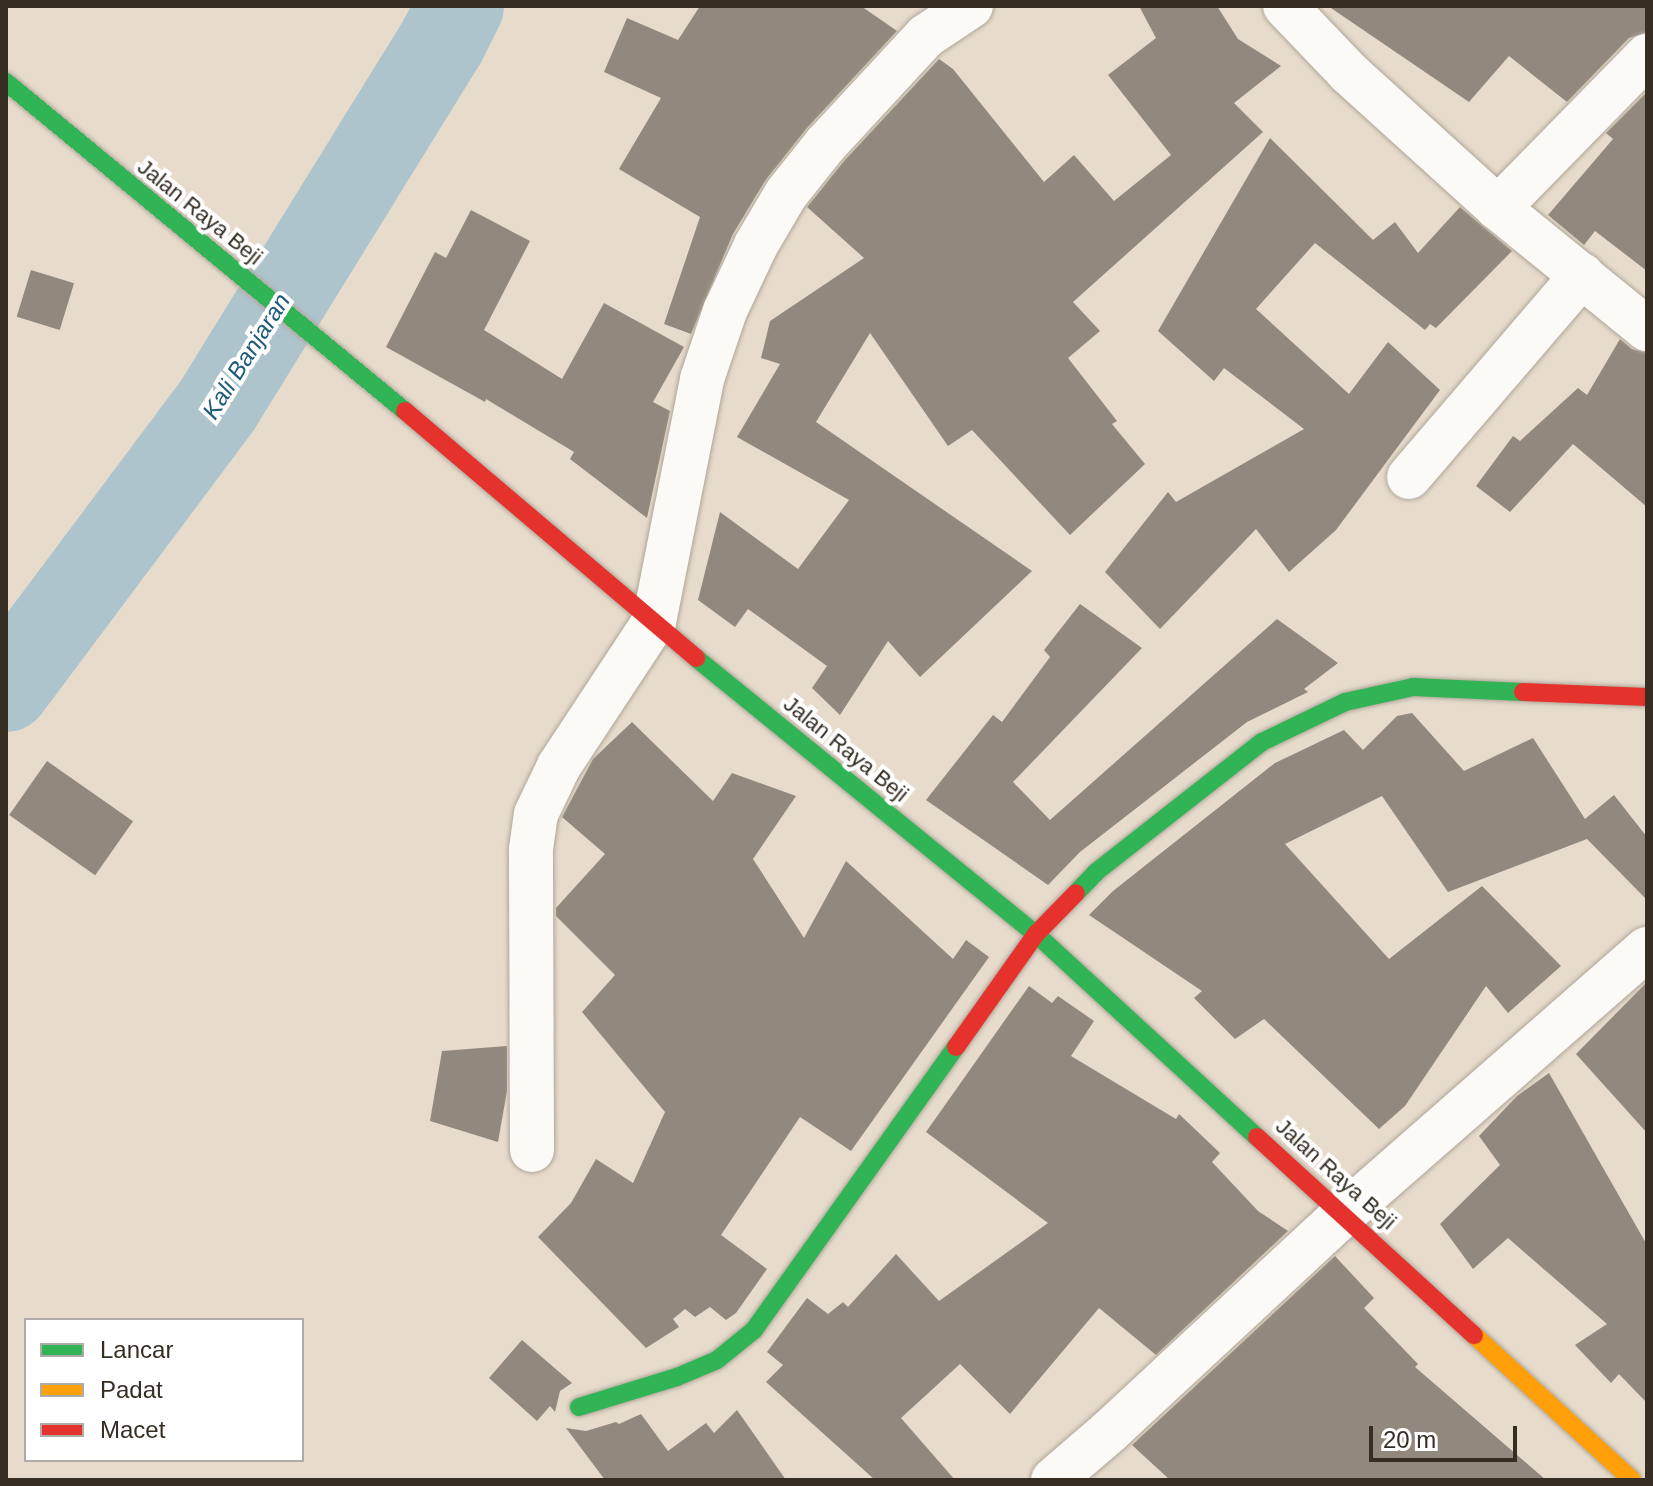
<!DOCTYPE html>
<style>
body{margin:0}
#map{position:relative;width:1653px;height:1486px;overflow:hidden;background:#e7dccc;font-family:Helvetica,sans-serif}
div>[style]{position:absolute}
.river>*{height:88px;margin:-44px;padding:0 44px;transform-origin:44px;border-radius:44px;background:#aec4cd}
.building>*{inset:0;background:#91897d;transform-origin:0 0}
.roads{filter:drop-shadow(0 0 2px #afa699) drop-shadow(0 0 2px #afa699)}
.street>*{height:44px;margin:-22px;padding:0 22px;transform-origin:22px;border-radius:22px;background:#fbfaf7}
.fast>*{height:18px;margin:-9px;padding:0 9px;transform-origin:9px;border-radius:9px;background:#30b455}
.slow>*{height:18px;margin:-9px;padding:0 9px;transform-origin:9px;border-radius:9px;background:#ff9f0a}
.jam>*{height:18px;margin:-9px;padding:0 9px;transform-origin:9px;border-radius:9px;background:#e5322d}
span{translate:-50% -50%;white-space:nowrap;text-align:center;line-height:1.15;-webkit-text-stroke:8px #fff;paint-order:stroke}
.street-label{font-size:22px;color:#362e23}
.water-label{font-size:24px;color:#1d5c7a;font-style:italic}
.frame{position:absolute;inset:0;border:8px solid #362e23;pointer-events:none}
.legend{position:absolute;left:24px;top:1318px;width:280px;height:144px;box-sizing:border-box;background:#fff;border:2px solid #afaba7;margin:0;padding:10px 14px;list-style:none;font-size:24px;color:#362e23}
.legend li{display:flex;align-items:center;gap:16px;height:40px}
.legend b{width:40px;border:2px solid #afaba7}
.scale{position:absolute;left:1369px;top:1426px;width:148px;height:36px;box-sizing:border-box;border:4px solid #362e23;border-top:0;padding-left:10px;font-size:24px;line-height:28px;white-space:nowrap;color:#362e23;-webkit-text-stroke:6px #fff;paint-order:stroke}
</style>
<div id="map">
<div class="river">
<div style="left:6px;top:688px;width:352px;rotate:-53.2deg"></div>
<div style="left:217px;top:406px;width:428px;rotate:-58.3deg"></div>
<div style="left:442px;top:42px;width:40px;rotate:-63.4deg"></div>
</div>
<div class="building">
<div style="clip-path:polygon(700px 6px,861px 6px,897px 31px,807px 128px,765px 181px,733px 234px,691px 334px,664px 324px,700px 217px,619px 169px,661px 98px,604px 72px,627px 18px,678px 40px)"></div>
<div style="clip-path:polygon(1139px 6px,1217px 6px,1238px 39px,1281px 66px,1234px 103px,1263px 132px,1073px 302px,1100px 331px,1068px 358px,1117px 421px,1112px 424px,1145px 464px,1070px 535px,972px 430px,948px 446px,870px 333px,816px 422px,1032px 571px,920px 677px,888px 641px,840px 715px,812px 688px,827px 666px,748px 609px,735px 627px,698px 600px,720px 512px,798px 569px,849px 500px,737px 437px,780px 364px,761px 358px,770px 321px,864px 258px,807px 207px,844px 161px,939px 59px,953px 69px,1044px 182px,1074px 155px,1114px 201px,1171px 155px,1108px 75px,1156px 38px)"></div>
<div style="clip-path:polygon(1328px 6px,1647px 6px,1647px 32px,1629px 38px,1567px 102px,1509px 56px,1469px 102px)"></div>
<div style="clip-path:polygon(1647px 92px,1647px 271px,1595px 231px,1584px 245px,1548px 215px,1613px 139px,1606px 133px)"></div>
<div style="clip-path:polygon(1270px 138px,1373px 240px,1395px 222px,1418px 253px,1460px 207px,1512px 251px,1436px 328px,1430px 324px,1425px 330px,1315px 243px,1256px 309px,1349px 394px,1388px 342px,1440px 390px,1336px 530px,1289px 572px,1256px 529px,1160px 629px,1105px 572px,1168px 492px,1176px 502px,1304px 429px,1224px 368px,1214px 381px,1158px 331px)"></div>
<div style="clip-path:polygon(471px 210px,530px 241px,484px 330px,562px 379px,604px 303px,684px 347px,653px 402px,670px 411px,647px 518px,570px 459px,574px 452px,486px 399px,485px 402px,386px 347px,435px 252px,446px 258px)"></div>
<div style="left:31px;top:270px;width:45px;height:49px;rotate:17deg"></div>
<div style="clip-path:polygon(1620px 339px,1632px 349px,1647px 353px,1647px 507px,1573px 444px,1510px 512px,1476px 486px,1513px 436px,1520px 441px,1578px 388px,1587px 395px)"></div>
<div style="clip-path:polygon(1080px 604px,1142px 648px,1013px 782px,1050px 820px,1277px 619px,1338px 663px,1304px 689px,1308px 692px,1247px 722px,1080px 852px,1048px 885px,926px 800px,993px 715px,1002px 722px,1050px 657px,1044px 650px)"></div>
<div style="clip-path:polygon(1412px 713px,1464px 771px,1533px 738px,1585px 819px,1614px 795px,1647px 837px,1647px 900px,1587px 839px,1448px 892px,1382px 796px,1285px 844px,1389px 959px,1482px 886px,1561px 966px,1508px 1013px,1486px 986px,1405px 1106px,1379px 1129px,1264px 1019px,1235px 1039px,1194px 998px,1202px 991px,1089px 915px,1113px 891px,1275px 763px,1344px 730px,1363px 750px,1397px 716px)"></div>
<div style="clip-path:polygon(632px 722px,713px 801px,732px 773px,796px 796px,753px 859px,804px 938px,846px 861px,953px 959px,966px 940px,989px 957px,851px 1151px,800px 1117px,721px 1235px,767px 1269px,736px 1313px,726px 1320px,710px 1307px,695px 1317px,685px 1309px,673px 1319px,679px 1327px,646px 1348px,538px 1237px,571px 1203px,596px 1159px,633px 1183px,665px 1112px,582px 1012px,615px 975px,556px 916px,556px 908px,605px 854px,562px 817px,593px 759px)"></div>
<div style="left:47px;top:761px;width:105px;height:66px;rotate:35deg"></div>
<div style="clip-path:polygon(1647px 982px,1647px 1133px,1576px 1054px)"></div>
<div style="clip-path:polygon(1029px 986px,1052px 1003px,1058px 996px,1094px 1021px,1071px 1056px,1176px 1119px,1179px 1114px,1220px 1153px,1212px 1162px,1258px 1211px,1288px 1231px,1156px 1355px,1099px 1308px,1010px 1414px,960px 1364px,901px 1418px,955px 1480px,875px 1480px,766px 1382px,783px 1365px,767px 1352px,807px 1298px,828px 1314px,843px 1302px,848px 1307px,896px 1254px,939px 1301px,1048px 1223px,926px 1132px)"></div>
<div style="clip-path:polygon(507px 1046px,507px 1091px,498px 1142px,430px 1121px,442px 1051px)"></div>
<div style="clip-path:polygon(1549px 1073px,1647px 1245px,1647px 1403px,1619px 1374px,1611px 1383px,1575px 1345px,1607px 1324px,1508px 1238px,1473px 1269px,1440px 1224px,1500px 1165px,1479px 1136px,1517px 1096px)"></div>
<div style="clip-path:polygon(1335px 1256px,1374px 1298px,1364px 1308px,1418px 1364px,1415px 1367px,1546px 1480px,1170px 1480px,1132px 1445px)"></div>
<div style="clip-path:polygon(522px 1340px,572px 1383px,560px 1391px,555px 1412px,550px 1406px,537px 1421px,489px 1378px)"></div>
<div style="clip-path:polygon(737px 1410px,786px 1480px,605px 1480px,566px 1428px,586px 1431px,616px 1422px,619px 1424px,641px 1414px,668px 1451px,706px 1423px,714px 1433px)"></div>
</div>
<div class="roads">
<div class="street">
<div style="left:1285px;top:6px;width:93px;rotate:46.3deg"></div>
<div style="left:1349px;top:73px;width:201px;rotate:42.2deg"></div>
<div style="left:1498px;top:208px;width:192px;rotate:39.1deg"></div>
<div style="left:1498px;top:208px;width:213px;rotate:-45.6deg"></div>
<div style="left:1409px;top:477px;width:266px;rotate:-49.4deg"></div>
<div style="left:532px;top:1150px;width:301px;rotate:-90.2deg"></div>
<div style="left:531px;top:849px;width:35px;rotate:-82deg"></div>
<div style="left:536px;top:814px;width:53px;rotate:-64.4deg"></div>
<div style="left:559px;top:766px;width:173px;rotate:-56.6deg"></div>
<div style="left:654px;top:622px;width:248px;rotate:-78.8deg"></div>
<div style="left:702px;top:379px;width:72px;rotate:-71.3deg"></div>
<div style="left:725px;top:311px;width:73px;rotate:-64.8deg"></div>
<div style="left:756px;top:245px;width:59px;rotate:-59.5deg"></div>
<div style="left:786px;top:194px;width:63px;rotate:-51.5deg"></div>
<div style="left:825px;top:145px;width:149px;rotate:-47.2deg"></div>
<div style="left:926px;top:36px;width:54px;rotate:-33.7deg"></div>
<div style="left:1053px;top:1480px;width:75px;rotate:-40.7deg"></div>
<div style="left:1110px;top:1431px;width:321px;rotate:-42.9deg"></div>
<div style="left:1345px;top:1213px;width:401px;rotate:-41.2deg"></div>
</div>
<div class="fast">
<div style="left:6px;top:82px;width:517px;rotate:39.51deg"></div>
<div style="left:696px;top:658px;width:438px;rotate:39.1deg"></div>
<div style="left:1036px;top:934px;width:300px;rotate:42.6deg"></div>
<div style="left:1076px;top:893px;width:29px;rotate:-46deg"></div>
<div style="left:1096px;top:872px;width:211px;rotate:-38.1deg"></div>
<div style="left:1262px;top:742px;width:92px;rotate:-25.7deg"></div>
<div style="left:1345px;top:702px;width:70px;rotate:-12.4deg"></div>
<div style="left:1413px;top:687px;width:110px;rotate:2.6deg"></div>
<div style="left:579px;top:1407px;width:102px;rotate:-17deg"></div>
<div style="left:677px;top:1377px;width:43px;rotate:-23deg"></div>
<div style="left:717px;top:1360px;width:48px;rotate:-39deg"></div>
<div style="left:754px;top:1330px;width:348px;rotate:-54.5deg"></div>
</div>
<div class="slow">
<div style="left:1474px;top:1335px;width:214px;rotate:42.5deg"></div>
</div>
<div class="jam">
<div style="left:405px;top:411px;width:382px;rotate:40.3deg"></div>
<div style="left:1523px;top:692px;width:124px;rotate:2.3deg"></div>
<div style="left:956px;top:1047px;width:138px;rotate:-54.7deg"></div>
<div style="left:1036px;top:934px;width:57px;rotate:-45.7deg"></div>
<div style="left:1257px;top:1137px;width:294px;rotate:42.4deg"></div>
</div>
</div>
<div class="street-label">
<span style="left:200px;top:212px;rotate:39deg">Jalan Raya Beji</span>
<span style="left:846px;top:749px;rotate:39deg">Jalan Raya Beji</span>
<span style="left:1336px;top:1174px;rotate:42deg">Jalan Raya Beji</span>
</div>
<div class="water-label">
<span style="left:246px;top:356px;rotate:-58deg">Kali Banjaran</span>
</div>
<div class="frame"></div>
<ul class="legend">
<li><b style="height:10px;background:#30b455"></b>Lancar</li>
<li><b style="height:10px;background:#ff9f0a"></b>Padat</li>
<li><b style="height:10px;background:#e5322d"></b>Macet</li>
</ul>
<div class="scale">20 m</div>
</div>
